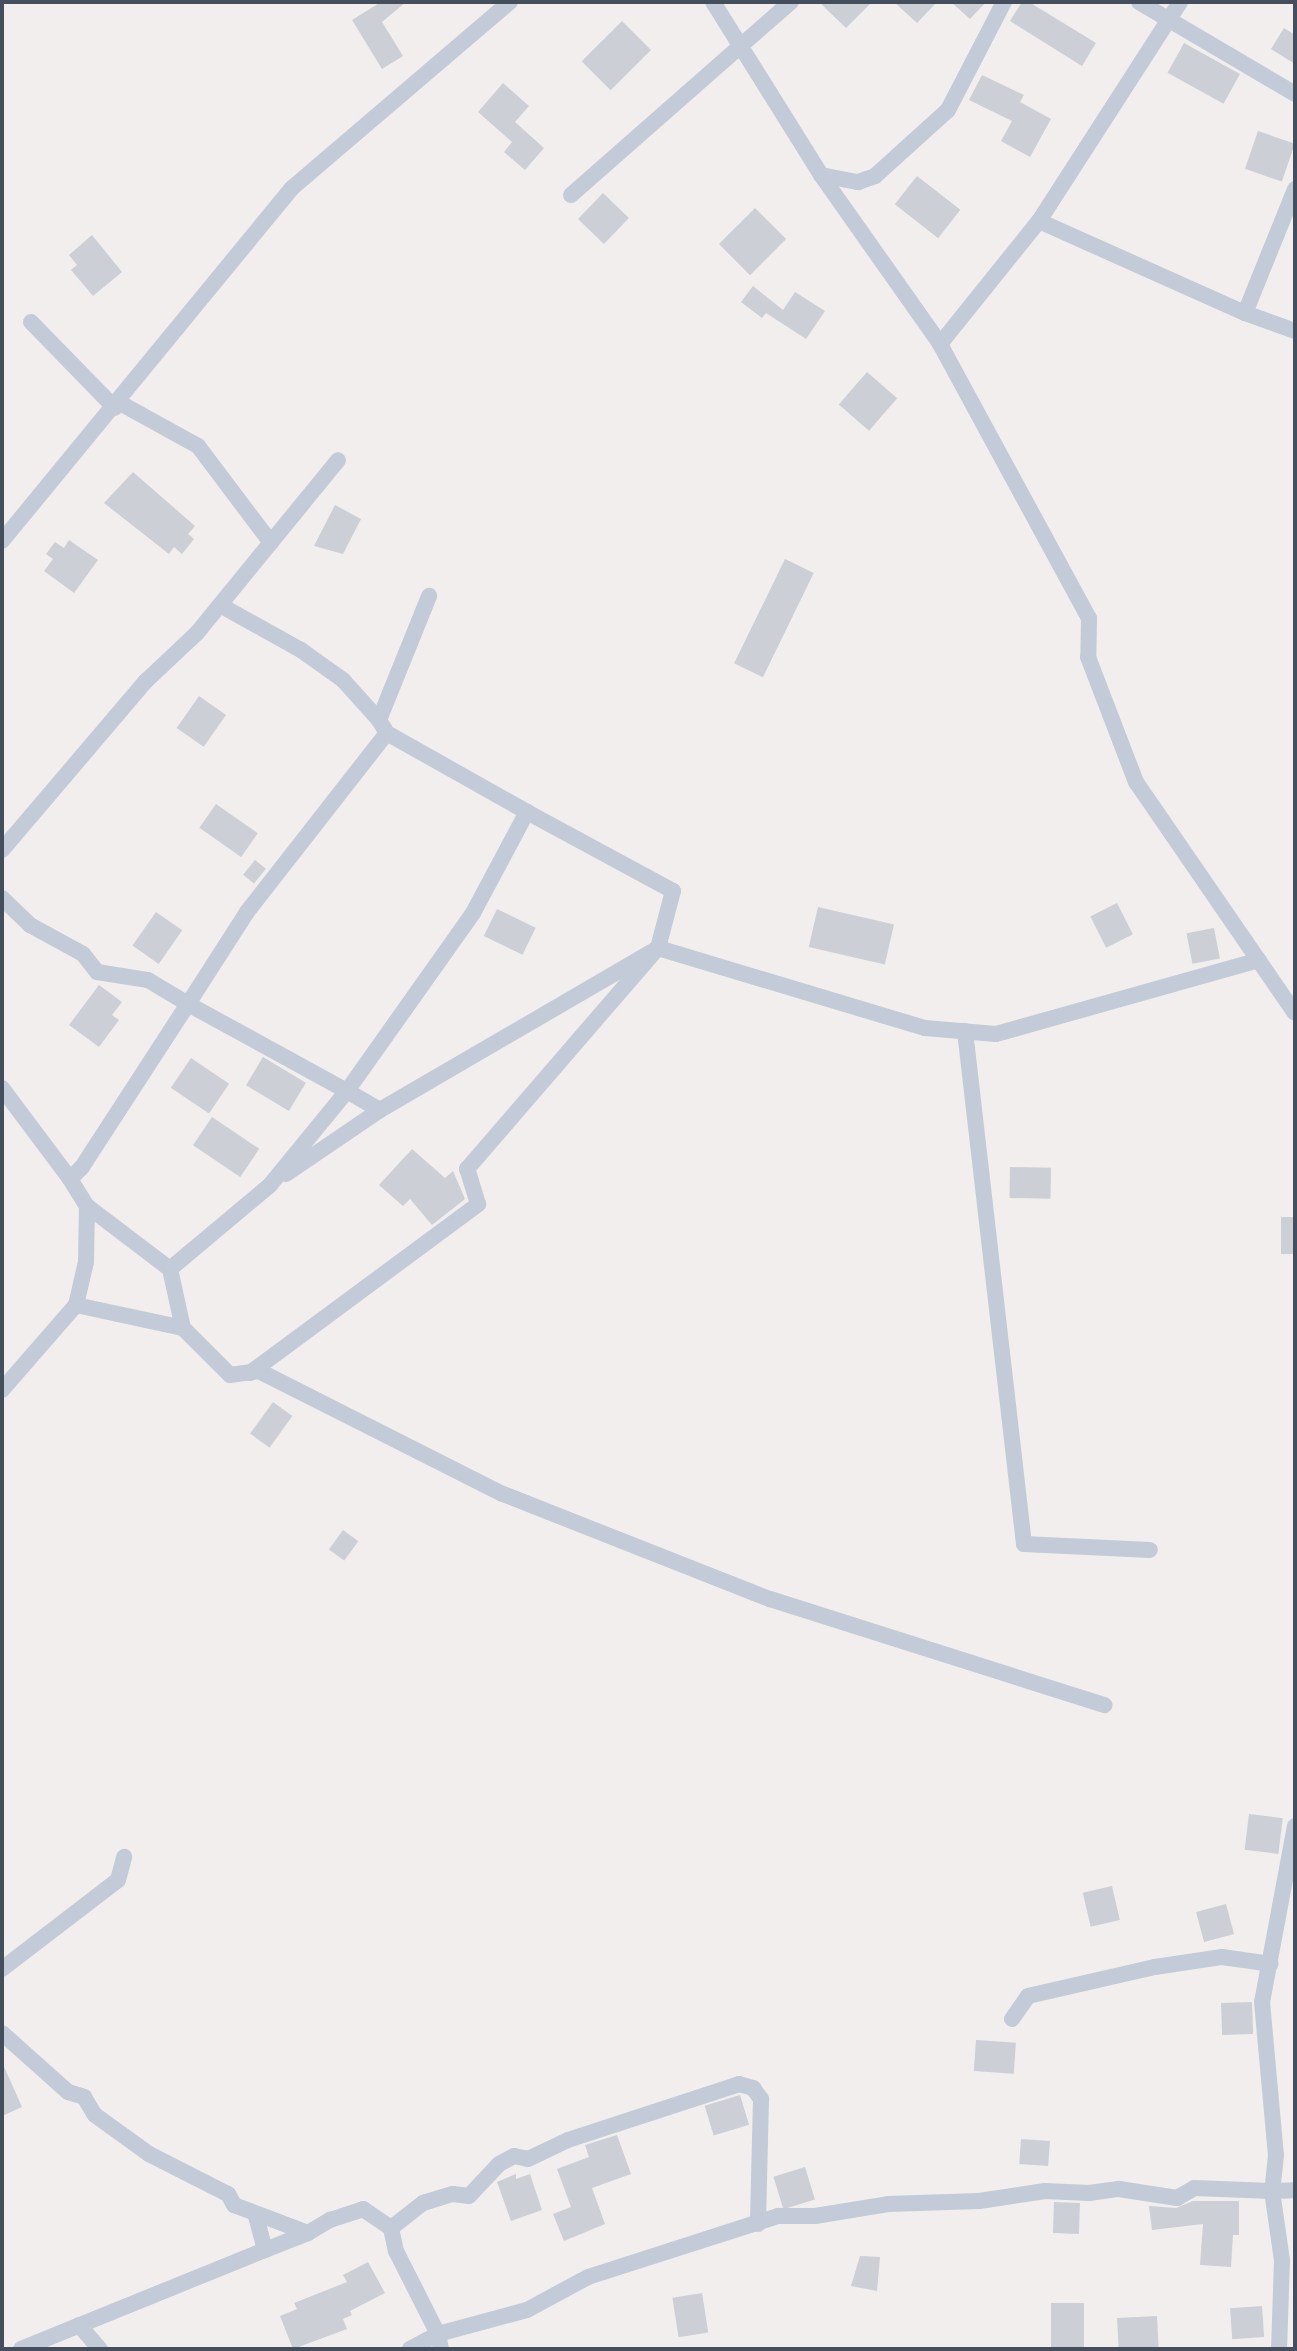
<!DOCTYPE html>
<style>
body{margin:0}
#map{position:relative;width:1297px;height:2351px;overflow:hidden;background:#f1eeed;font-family:Overpass,sans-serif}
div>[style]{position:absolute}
.building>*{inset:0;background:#cccfd6;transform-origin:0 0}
.street>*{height:16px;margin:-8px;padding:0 8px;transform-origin:8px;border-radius:8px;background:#c2cbd7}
span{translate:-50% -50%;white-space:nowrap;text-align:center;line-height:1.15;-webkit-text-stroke:7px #fff;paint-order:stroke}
.frame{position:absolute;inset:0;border:4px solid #444e5d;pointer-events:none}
</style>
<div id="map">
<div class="building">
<div style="clip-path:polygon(381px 2px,406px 2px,382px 22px,403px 56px,382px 69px,352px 20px)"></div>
<div style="clip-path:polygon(819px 2px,872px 2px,846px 28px)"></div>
<div style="clip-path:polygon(894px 2px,937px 2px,917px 23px)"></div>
<div style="clip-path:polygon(951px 2px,986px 2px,970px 19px)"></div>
<div style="clip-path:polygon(1022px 2px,1029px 2px,1096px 43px,1082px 66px,1010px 21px)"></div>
<div style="left:622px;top:21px;width:41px;height:57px;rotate:45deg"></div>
<div style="clip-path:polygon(1284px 28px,1295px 35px,1295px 64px,1271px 49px)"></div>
<div style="left:1184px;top:43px;width:64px;height:34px;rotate:29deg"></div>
<div style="clip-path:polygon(982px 75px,1024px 95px,1020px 102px,1051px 119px,1030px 157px,1001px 141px,1012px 121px,969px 100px)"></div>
<div style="clip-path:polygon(503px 83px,529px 106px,515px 122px,544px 148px,525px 170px,504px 152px,512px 142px,478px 112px)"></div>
<div style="left:1258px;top:131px;width:39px;height:40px;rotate:19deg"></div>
<div style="left:917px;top:176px;width:55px;height:36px;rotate:38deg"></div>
<div style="left:603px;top:193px;width:36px;height:36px;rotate:44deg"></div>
<div style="left:755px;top:208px;width:44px;height:51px;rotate:45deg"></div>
<div style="clip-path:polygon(92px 235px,122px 272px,93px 296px,71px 270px,77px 265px,69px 255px)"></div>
<div style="clip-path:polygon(753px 286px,783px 310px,795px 292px,825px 311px,806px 339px,766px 313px,762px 318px,741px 302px)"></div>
<div style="left:867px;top:372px;width:40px;height:43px;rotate:41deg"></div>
<div style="clip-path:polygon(133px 472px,195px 526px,188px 534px,194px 539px,182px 554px,174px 547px,169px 554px,104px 503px)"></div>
<div style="clip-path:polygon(335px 505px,361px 519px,343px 554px,314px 546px)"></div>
<div style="clip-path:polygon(69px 540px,98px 560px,74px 593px,44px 571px,53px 559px,46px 554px,55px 542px,64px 548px)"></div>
<div style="left:785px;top:559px;width:32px;height:116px;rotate:26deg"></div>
<div style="left:199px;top:696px;width:33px;height:39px;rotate:35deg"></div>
<div style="left:216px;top:804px;width:51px;height:29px;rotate:35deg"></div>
<div style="left:255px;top:860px;width:14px;height:19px;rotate:39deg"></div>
<div style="left:1117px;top:903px;width:35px;height:30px;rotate:63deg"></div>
<div style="left:818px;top:907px;width:78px;height:41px;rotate:13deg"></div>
<div style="left:497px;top:909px;width:43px;height:30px;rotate:26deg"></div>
<div style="left:156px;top:912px;width:32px;height:41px;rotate:35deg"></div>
<div style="left:1214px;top:928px;width:31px;height:28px;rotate:79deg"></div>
<div style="clip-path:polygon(99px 985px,122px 1002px,112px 1015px,119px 1020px,99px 1047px,69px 1025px)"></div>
<div style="left:263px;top:1057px;width:50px;height:33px;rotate:31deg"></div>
<div style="left:191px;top:1058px;width:46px;height:36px;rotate:34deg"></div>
<div style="left:212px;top:1117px;width:57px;height:34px;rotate:34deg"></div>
<div style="clip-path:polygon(412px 1149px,445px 1178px,453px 1171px,465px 1199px,432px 1225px,410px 1199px,403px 1206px,379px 1185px)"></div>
<div style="left:1010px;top:1167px;width:41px;height:31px;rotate:1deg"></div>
<div style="left:1281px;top:1217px;width:14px;height:37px"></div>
<div style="left:273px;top:1402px;width:24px;height:39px;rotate:36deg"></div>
<div style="left:343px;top:1530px;width:19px;height:24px;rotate:36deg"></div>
<div style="left:1249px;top:1814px;width:34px;height:36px;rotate:7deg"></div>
<div style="left:1112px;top:1886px;width:35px;height:30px;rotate:77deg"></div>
<div style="left:1226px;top:1904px;width:31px;height:31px;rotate:75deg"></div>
<div style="left:1252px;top:2002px;width:32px;height:31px;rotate:88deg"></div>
<div style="left:976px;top:2040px;width:40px;height:31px;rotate:4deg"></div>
<div style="clip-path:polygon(2px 2062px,22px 2107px,2px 2116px)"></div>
<div style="left:740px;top:2095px;width:31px;height:37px;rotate:73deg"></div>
<div style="clip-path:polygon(617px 2135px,631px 2174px,592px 2188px,605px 2224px,564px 2241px,553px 2214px,571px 2207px,557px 2169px,589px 2157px,585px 2145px)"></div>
<div style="left:1021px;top:2139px;width:29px;height:25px;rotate:4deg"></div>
<div style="left:805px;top:2167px;width:34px;height:33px;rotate:73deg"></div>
<div style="clip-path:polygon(516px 2174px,516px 2179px,530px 2174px,542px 2210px,511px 2221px,497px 2182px)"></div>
<div style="clip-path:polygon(1193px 2201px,1239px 2201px,1239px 2235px,1233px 2235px,1231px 2267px,1200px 2265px,1203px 2224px,1152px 2230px,1149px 2206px,1176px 2208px)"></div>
<div style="left:1054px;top:2202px;width:26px;height:31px;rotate:2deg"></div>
<div style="clip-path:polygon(860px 2256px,880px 2257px,877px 2291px,851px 2286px)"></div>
<div style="clip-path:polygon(368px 2262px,385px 2293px,350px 2311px,352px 2315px,343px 2319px,347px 2329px,293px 2349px,280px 2316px,297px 2309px,294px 2303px,347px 2282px,343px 2275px)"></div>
<div style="left:702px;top:2293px;width:40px;height:30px;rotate:81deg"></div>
<div style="left:1051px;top:2303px;width:33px;height:46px"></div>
<div style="left:1262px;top:2306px;width:31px;height:32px;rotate:86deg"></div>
<div style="left:1157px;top:2316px;width:33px;height:40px;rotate:87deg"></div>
</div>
<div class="street">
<div style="left:713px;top:2px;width:204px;rotate:58deg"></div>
<div style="left:821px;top:175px;width:207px;rotate:54.8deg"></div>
<div style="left:940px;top:344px;width:312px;rotate:61.5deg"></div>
<div style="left:1089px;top:618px;width:39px;rotate:91deg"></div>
<div style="left:1088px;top:657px;width:134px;rotate:69deg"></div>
<div style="left:1136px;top:782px;width:280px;rotate:55.5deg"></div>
<div style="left:1139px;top:2px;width:181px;rotate:30.5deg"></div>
<div style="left:821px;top:175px;width:38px;rotate:11deg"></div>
<div style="left:858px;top:182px;width:18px;rotate:-19deg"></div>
<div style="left:875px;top:176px;width:98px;rotate:-42.1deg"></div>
<div style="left:948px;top:110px;width:122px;rotate:-62.6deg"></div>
<div style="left:571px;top:195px;width:293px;rotate:-41.3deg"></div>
<div style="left:1039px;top:221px;width:226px;rotate:24.1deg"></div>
<div style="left:1245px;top:313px;width:134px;rotate:-68deg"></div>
<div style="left:1245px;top:313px;width:53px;rotate:19.8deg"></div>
<div style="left:31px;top:322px;width:120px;rotate:45.7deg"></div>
<div style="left:940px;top:344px;width:158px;rotate:-51.2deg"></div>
<div style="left:1039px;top:221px;width:260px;rotate:-57.2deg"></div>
<div style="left:120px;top:403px;width:89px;rotate:28.9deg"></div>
<div style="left:198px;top:446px;width:121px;rotate:53deg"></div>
<div style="left:2px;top:541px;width:457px;rotate:-50.6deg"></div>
<div style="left:292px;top:188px;width:287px;rotate:-40.5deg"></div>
<div style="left:220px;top:605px;width:93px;rotate:29.1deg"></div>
<div style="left:301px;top:650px;width:52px;rotate:35.5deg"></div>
<div style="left:343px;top:680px;width:54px;rotate:48deg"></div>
<div style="left:379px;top:720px;width:134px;rotate:-68deg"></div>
<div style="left:2px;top:850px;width:222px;rotate:-49.6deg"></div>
<div style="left:146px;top:681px;width:70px;rotate:-43.3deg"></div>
<div style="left:197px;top:633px;width:223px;rotate:-50.8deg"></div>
<div style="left:2px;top:898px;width:39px;rotate:44deg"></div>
<div style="left:30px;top:925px;width:60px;rotate:28.7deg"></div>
<div style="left:83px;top:954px;width:23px;rotate:52deg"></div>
<div style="left:97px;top:972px;width:52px;rotate:8.9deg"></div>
<div style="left:148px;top:980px;width:47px;rotate:31deg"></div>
<div style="left:188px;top:1004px;width:109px;rotate:-57.3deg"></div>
<div style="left:247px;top:912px;width:227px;rotate:-52deg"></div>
<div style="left:387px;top:733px;width:15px;rotate:-122deg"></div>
<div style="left:965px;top:1031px;width:516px;rotate:83.44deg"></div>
<div style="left:1024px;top:1544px;width:126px;rotate:2.7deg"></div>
<div style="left:2px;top:1088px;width:114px;rotate:53.2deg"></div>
<div style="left:70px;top:1179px;width:17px;rotate:-45deg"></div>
<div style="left:82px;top:1167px;width:194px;rotate:-57deg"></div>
<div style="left:188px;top:1004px;width:181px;rotate:28.7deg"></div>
<div style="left:347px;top:1091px;width:218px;rotate:-54.7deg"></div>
<div style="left:473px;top:913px;width:115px;rotate:-61.9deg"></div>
<div style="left:527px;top:812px;width:161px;rotate:-150.6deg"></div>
<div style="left:286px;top:1174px;width:114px;rotate:-34.2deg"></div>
<div style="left:70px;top:1179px;width:32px;rotate:58deg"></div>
<div style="left:87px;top:1206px;width:104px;rotate:37.2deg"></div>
<div style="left:170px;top:1269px;width:60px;rotate:77.6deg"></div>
<div style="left:183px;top:1328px;width:66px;rotate:45deg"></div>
<div style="left:230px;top:1375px;width:29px;rotate:-8deg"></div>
<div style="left:259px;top:1371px;width:273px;rotate:26.8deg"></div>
<div style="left:503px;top:1494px;width:287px;rotate:21.5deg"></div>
<div style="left:770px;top:1599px;width:351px;rotate:17.6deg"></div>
<div style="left:170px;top:1269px;width:131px;rotate:-40deg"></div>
<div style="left:270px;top:1185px;width:122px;rotate:-50.7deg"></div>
<div style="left:347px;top:1091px;width:38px;rotate:30deg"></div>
<div style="left:380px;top:1110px;width:322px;rotate:-30.2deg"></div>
<div style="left:658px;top:948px;width:59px;rotate:-75.3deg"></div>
<div style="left:673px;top:891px;width:166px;rotate:-151.6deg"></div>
<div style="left:76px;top:1305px;width:44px;rotate:-76.9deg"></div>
<div style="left:86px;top:1262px;width:56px;rotate:-89deg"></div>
<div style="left:250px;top:1373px;width:284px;rotate:-36.5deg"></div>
<div style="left:478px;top:1204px;width:37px;rotate:-107deg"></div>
<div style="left:467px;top:1169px;width:292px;rotate:-49.2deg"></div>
<div style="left:658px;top:948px;width:279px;rotate:16.7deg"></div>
<div style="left:925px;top:1028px;width:71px;rotate:4.8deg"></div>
<div style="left:996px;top:1034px;width:273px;rotate:-15.7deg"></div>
<div style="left:2px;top:1390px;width:113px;rotate:-49deg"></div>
<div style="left:76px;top:1305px;width:109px;rotate:12.1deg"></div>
<div style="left:1295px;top:1826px;width:179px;rotate:100.6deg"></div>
<div style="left:1262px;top:2002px;width:154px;rotate:84.8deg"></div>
<div style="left:1276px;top:2155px;width:36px;rotate:96deg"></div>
<div style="left:1272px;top:2191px;width:23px;rotate:-2deg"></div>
<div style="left:2px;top:1969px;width:146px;rotate:-37.5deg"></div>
<div style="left:118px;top:1880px;width:24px;rotate:-75deg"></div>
<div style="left:1012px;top:2019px;width:28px;rotate:-55deg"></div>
<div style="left:1028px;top:1996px;width:130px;rotate:-12.9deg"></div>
<div style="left:1155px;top:1967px;width:68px;rotate:-8.5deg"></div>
<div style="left:1222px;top:1957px;width:49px;rotate:8.1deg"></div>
<div style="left:2px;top:2033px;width:89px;rotate:41.8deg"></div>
<div style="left:68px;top:2092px;width:17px;rotate:17deg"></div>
<div style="left:84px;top:2097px;width:21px;rotate:59deg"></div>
<div style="left:95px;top:2115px;width:67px;rotate:35.8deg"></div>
<div style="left:149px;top:2154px;width:89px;rotate:26.9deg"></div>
<div style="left:228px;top:2194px;width:13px;rotate:61deg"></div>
<div style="left:234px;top:2205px;width:79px;rotate:20.7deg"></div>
<div style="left:308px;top:2233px;width:46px;rotate:158.4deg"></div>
<div style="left:265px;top:2250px;width:35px;rotate:-105deg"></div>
<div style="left:391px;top:2228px;width:41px;rotate:-38deg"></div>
<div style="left:423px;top:2203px;width:31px;rotate:-17deg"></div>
<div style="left:453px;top:2194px;width:16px;rotate:7deg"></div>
<div style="left:469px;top:2196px;width:44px;rotate:-46.8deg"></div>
<div style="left:499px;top:2164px;width:17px;rotate:-28deg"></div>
<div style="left:514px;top:2156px;width:14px;rotate:12deg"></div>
<div style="left:528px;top:2159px;width:44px;rotate:-25.4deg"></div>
<div style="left:568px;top:2140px;width:180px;rotate:-18.1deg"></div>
<div style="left:739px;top:2084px;width:15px;rotate:16deg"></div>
<div style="left:753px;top:2088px;width:14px;rotate:54deg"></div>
<div style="left:761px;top:2099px;width:125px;rotate:91.4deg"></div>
<div style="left:308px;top:2233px;width:26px;rotate:-31deg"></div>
<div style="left:330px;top:2220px;width:35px;rotate:-18deg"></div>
<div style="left:363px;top:2209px;width:34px;rotate:34deg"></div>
<div style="left:391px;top:2228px;width:24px;rotate:78deg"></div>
<div style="left:396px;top:2251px;width:93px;rotate:63.2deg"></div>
<div style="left:438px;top:2334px;width:32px;rotate:152deg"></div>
<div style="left:79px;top:2325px;width:32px;rotate:49deg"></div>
<div style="left:21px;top:2349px;width:263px;rotate:-22.1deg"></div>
<div style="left:441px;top:2349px;width:15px;rotate:-101deg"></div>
<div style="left:438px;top:2334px;width:92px;rotate:-15.1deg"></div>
<div style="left:527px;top:2310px;width:69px;rotate:-28.4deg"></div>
<div style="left:588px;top:2277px;width:200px;rotate:-17.8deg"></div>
<div style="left:778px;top:2216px;width:37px"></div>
<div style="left:815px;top:2216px;width:74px;rotate:-9.3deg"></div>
<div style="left:888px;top:2204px;width:91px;rotate:-1.9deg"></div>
<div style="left:979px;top:2201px;width:67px;rotate:-8.6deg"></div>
<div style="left:1045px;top:2191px;width:44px;rotate:2.6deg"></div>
<div style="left:1089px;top:2193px;width:30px;rotate:-8deg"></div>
<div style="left:1119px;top:2189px;width:59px;rotate:8.8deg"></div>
<div style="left:1177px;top:2198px;width:20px;rotate:-30deg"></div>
<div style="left:1194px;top:2188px;width:78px;rotate:2.2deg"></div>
<div style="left:1272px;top:2191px;width:70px;rotate:81.8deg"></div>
<div style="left:1282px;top:2260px;width:89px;rotate:91.9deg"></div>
</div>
<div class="frame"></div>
</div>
